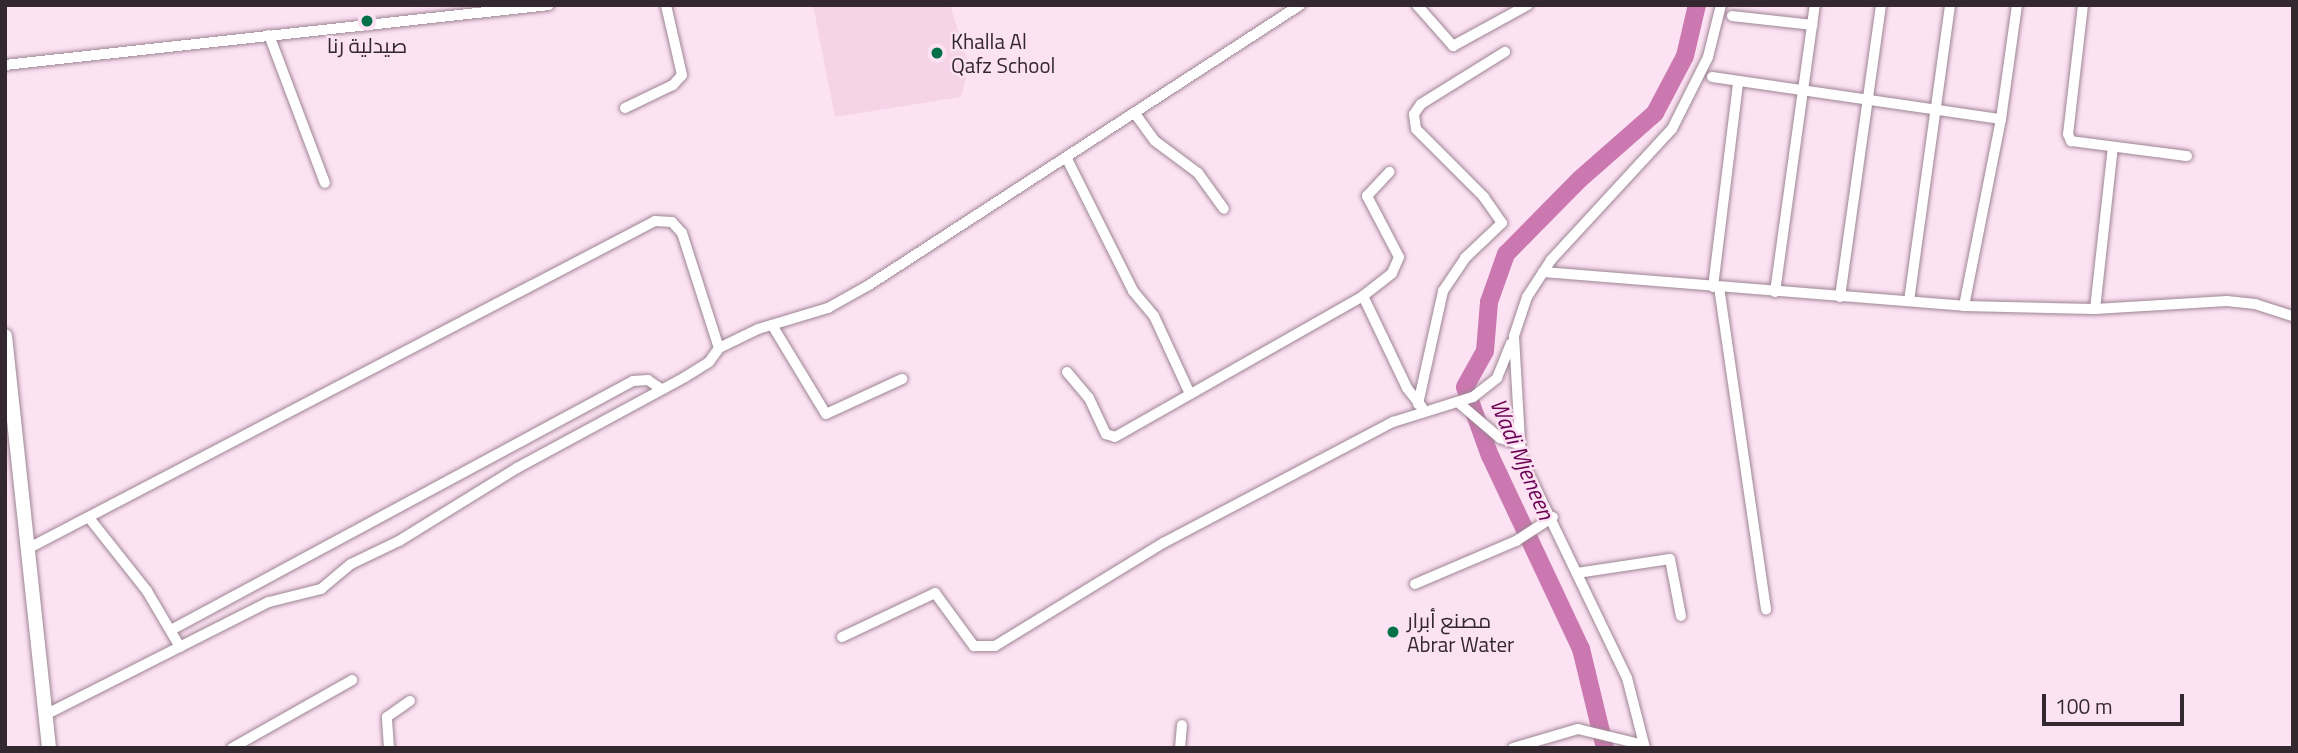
<!DOCTYPE html>
<meta charset="utf-8">
<style>
body{margin:0}
#map{position:relative;width:2298px;height:753px;overflow:hidden;background:#fde2f3;font-family:"Titillium Web",Cairo,sans-serif}
div>[style]{position:absolute}
.built>*{inset:0;background:#f5d4e8}
.river>*{height:18px;margin:-9px;padding:0 9px;transform-origin:9px;border-radius:9px;background:#ca78af}
.roads{filter:drop-shadow(0 0 2px #9d8594) drop-shadow(0 0 2px #9d8594)}
.minor>*{height:10px;margin:-5px;padding:0 5px;transform-origin:5px;border-radius:5px;background:#fff}
.major>*{height:14px;margin:-7px;padding:0 7px;transform-origin:7px;border-radius:7px;background:#fff}
.dots>*{width:19px;height:19px;translate:-50% -50%;box-sizing:border-box;border:4px solid #fde2f3;border-radius:50%}
span{translate:-50% -50%;white-space:nowrap;text-align:center;line-height:1.15;-webkit-text-stroke:5px #fde2f3;paint-order:stroke}
.poi-label{font-size:21px;color:#32282e}
.left{translate:0 -50%;text-align:left}
.water-label{font-size:23px;color:#6a0053;font-style:italic}
.frame{position:absolute;inset:0;border:7px solid #32282e;pointer-events:none}
.scale{position:absolute;left:2042px;top:694px;width:142px;height:32px;box-sizing:border-box;border:4px solid #32282e;border-top:0;padding-left:9px;font-size:21px;line-height:24px;white-space:nowrap;color:#32282e;-webkit-text-stroke:5px #fde2f3;paint-order:stroke}
</style>
<div id="map">
<div class="built">
<div style="clip-path:polygon(813px 5px,950px 5px,969px 66px,961px 97px,835px 117px)"></div>
</div>
<div class="river">
<div style="left:1605px;top:748px;width:102px;rotate:-103.6deg"></div>
<div style="left:1581px;top:649px;width:213px;rotate:-115.2deg"></div>
<div style="left:1490px;top:456px;width:73px;rotate:-109.9deg"></div>
<div style="left:1465px;top:387px;width:41px;rotate:-60.9deg"></div>
<div style="left:1485px;top:351px;width:49px;rotate:-85.3deg"></div>
<div style="left:1489px;top:302px;width:51px;rotate:-70.5deg"></div>
<div style="left:1506px;top:254px;width:105px;rotate:-45.4deg"></div>
<div style="left:1580px;top:179px;width:100px;rotate:-41.3deg"></div>
<div style="left:1655px;top:113px;width:64px;rotate:-62.2deg"></div>
<div style="left:1685px;top:56px;width:52px;rotate:-76.8deg"></div>
</div>
<div class="roads">
<div class="minor">
<div style="left:1417px;top:5px;width:55px;rotate:48.7deg"></div>
<div style="left:1453px;top:46px;width:85px;rotate:-28.7deg"></div>
<div style="left:2083px;top:5px;width:130px;rotate:96.6deg"></div>
<div style="left:2068px;top:134px;width:8px;rotate:67deg"></div>
<div style="left:2071px;top:141px;width:117px;rotate:7.4deg"></div>
<div style="left:1732px;top:16px;width:81px;rotate:6.3deg"></div>
<div style="left:269px;top:35px;width:158px;rotate:69.3deg"></div>
<div style="left:5px;top:65px;width:547px;rotate:-6.29deg"></div>
<div style="left:1712px;top:77px;width:292px;rotate:8.3deg"></div>
<div style="left:625px;top:108px;width:53px;rotate:-25.6deg"></div>
<div style="left:673px;top:85px;width:13px;rotate:-48deg"></div>
<div style="left:682px;top:75px;width:72px;rotate:-102.9deg"></div>
<div style="left:1136px;top:115px;width:32px;rotate:54deg"></div>
<div style="left:1155px;top:141px;width:54px;rotate:36.7deg"></div>
<div style="left:1198px;top:173px;width:44px;rotate:54.2deg"></div>
<div style="left:1067px;top:159px;width:148px;rotate:63.4deg"></div>
<div style="left:1133px;top:291px;width:33px;rotate:50deg"></div>
<div style="left:1154px;top:316px;width:86px;rotate:65.2deg"></div>
<div style="left:1543px;top:272px;width:422px;rotate:4.6deg"></div>
<div style="left:1964px;top:306px;width:131px;rotate:1.3deg"></div>
<div style="left:2095px;top:309px;width:132px;rotate:-3.5deg"></div>
<div style="left:2227px;top:301px;width:28px;rotate:6deg"></div>
<div style="left:2255px;top:304px;width:40px;rotate:18deg"></div>
<div style="left:1713px;top:287px;width:207px;rotate:-83deg"></div>
<div style="left:1719px;top:287px;width:326px;rotate:81.7deg"></div>
<div style="left:1775px;top:292px;width:290px;rotate:-82.1deg"></div>
<div style="left:1363px;top:296px;width:102px;rotate:64.4deg"></div>
<div style="left:1407px;top:388px;width:24px;rotate:52deg"></div>
<div style="left:1840px;top:297px;width:295px;rotate:-82deg"></div>
<div style="left:1909px;top:301px;width:299px;rotate:-82.1deg"></div>
<div style="left:1964px;top:306px;width:191px;rotate:-78.8deg"></div>
<div style="left:2001px;top:119px;width:115px;rotate:-82deg"></div>
<div style="left:2095px;top:309px;width:163px;rotate:-83.7deg"></div>
<div style="left:772px;top:325px;width:104px;rotate:58.8deg"></div>
<div style="left:826px;top:414px;width:84px;rotate:-24.7deg"></div>
<div style="left:1067px;top:372px;width:34px;rotate:50deg"></div>
<div style="left:1089px;top:398px;width:40px;rotate:65deg"></div>
<div style="left:1106px;top:434px;width:9px;rotate:18deg"></div>
<div style="left:1115px;top:437px;width:285px;rotate:-29.6deg"></div>
<div style="left:1363px;top:296px;width:37px;rotate:-38deg"></div>
<div style="left:1392px;top:273px;width:17px;rotate:-66deg"></div>
<div style="left:1399px;top:257px;width:69px;rotate:-117.7deg"></div>
<div style="left:1367px;top:196px;width:33px;rotate:-47deg"></div>
<div style="left:1418px;top:404px;width:116px;rotate:-77.5deg"></div>
<div style="left:1443px;top:291px;width:40px;rotate:-56deg"></div>
<div style="left:1465px;top:258px;width:51px;rotate:-43.4deg"></div>
<div style="left:1502px;top:223px;width:32px;rotate:-125deg"></div>
<div style="left:1484px;top:197px;width:96px;rotate:-135deg"></div>
<div style="left:1416px;top:129px;width:15px;rotate:-98deg"></div>
<div style="left:1414px;top:114px;width:12px;rotate:-55deg"></div>
<div style="left:1421px;top:104px;width:99px;rotate:-31.8deg"></div>
<div style="left:1460px;top:404px;width:52px;rotate:40.4deg"></div>
<div style="left:1500px;top:438px;width:19px;rotate:18deg"></div>
<div style="left:90px;top:519px;width:92px;rotate:51.6deg"></div>
<div style="left:147px;top:591px;width:65px;rotate:59.5deg"></div>
<div style="left:29px;top:548px;width:706px;rotate:-27.58deg"></div>
<div style="left:655px;top:221px;width:17px;rotate:3deg"></div>
<div style="left:672px;top:222px;width:15px;rotate:48deg"></div>
<div style="left:682px;top:233px;width:121px;rotate:72.2deg"></div>
<div style="left:1577px;top:573px;width:94px;rotate:-8.6deg"></div>
<div style="left:1670px;top:559px;width:58px;rotate:79.1deg"></div>
<div style="left:1415px;top:584px;width:110px;rotate:-23.1deg"></div>
<div style="left:1516px;top:541px;width:44px;rotate:-33deg"></div>
<div style="left:171px;top:630px;width:525px;rotate:-28.32deg"></div>
<div style="left:633px;top:381px;width:15px;rotate:-4deg"></div>
<div style="left:648px;top:380px;width:16px;rotate:35deg"></div>
<div style="left:842px;top:637px;width:103px;rotate:-25.3deg"></div>
<div style="left:935px;top:593px;width:66px;rotate:53.7deg"></div>
<div style="left:974px;top:646px;width:21px"></div>
<div style="left:995px;top:646px;width:199px;rotate:-31.5deg"></div>
<div style="left:1165px;top:542px;width:258px;rotate:-27.8deg"></div>
<div style="left:1393px;top:422px;width:84px;rotate:-17.4deg"></div>
<div style="left:1473px;top:397px;width:31px;rotate:-38deg"></div>
<div style="left:1497px;top:378px;width:37px;rotate:-68deg"></div>
<div style="left:45px;top:715px;width:251px;rotate:-26.8deg"></div>
<div style="left:269px;top:602px;width:54px;rotate:-14deg"></div>
<div style="left:321px;top:589px;width:39px;rotate:-40deg"></div>
<div style="left:351px;top:564px;width:53px;rotate:-25.6deg"></div>
<div style="left:399px;top:541px;width:139px;rotate:-31.7deg"></div>
<div style="left:517px;top:468px;width:191px;rotate:-28.4deg"></div>
<div style="left:685px;top:377px;width:28px;rotate:-32deg"></div>
<div style="left:709px;top:362px;width:17px;rotate:-54deg"></div>
<div style="left:719px;top:348px;width:43px;rotate:-26deg"></div>
<div style="left:758px;top:329px;width:73px;rotate:-16.7deg"></div>
<div style="left:828px;top:308px;width:47px;rotate:-29.3deg"></div>
<div style="left:869px;top:285px;width:514px;rotate:-33.01deg"></div>
<div style="left:232px;top:748px;width:138px;rotate:-29.5deg"></div>
<div style="left:389px;top:748px;width:31px;rotate:-94deg"></div>
<div style="left:387px;top:717px;width:28px;rotate:-35deg"></div>
<div style="left:1180px;top:748px;width:23px;rotate:-85deg"></div>
<div style="left:1513px;top:748px;width:68px;rotate:-16.3deg"></div>
<div style="left:1578px;top:729px;width:68px;rotate:13.6deg"></div>
<div style="left:1645px;top:748px;width:72px;rotate:-104.4deg"></div>
<div style="left:1627px;top:678px;width:244px;rotate:-115.7deg"></div>
<div style="left:1521px;top:458px;width:122px;rotate:-93.3deg"></div>
<div style="left:1514px;top:336px;width:41px;rotate:-71.6deg"></div>
<div style="left:1527px;top:297px;width:44px;rotate:-57deg"></div>
<div style="left:1551px;top:260px;width:178px;rotate:-47.3deg"></div>
<div style="left:1672px;top:129px;width:80px;rotate:-63.4deg"></div>
<div style="left:1708px;top:57px;width:54px;rotate:-76deg"></div>
</div>
<div class="major">
<div style="left:5px;top:336px;width:414px;rotate:83.9deg"></div>
</div>
</div>
<div class="dots">
<div style="left:367px;top:21px;background:#007048"></div>
<div style="left:937px;top:53px;background:#007048"></div>
<div style="left:1393px;top:632px;background:#007048"></div>
</div>
<div class="poi-label">
<span class="left" style="left:951px;top:53px">Khalla Al<br>Qafz School</span>
<span style="left:367px;top:45px">صيدلية رنا</span>
<span class="left" style="left:1407px;top:632px">مصنع أبرار<br>Abrar Water</span>
</div>
<div class="water-label">
<span style="left:1522px;top:459px;rotate:67deg">Wadi Mjeneen</span>
</div>
<div class="frame"></div>
<div class="scale">100 m</div>
</div>
